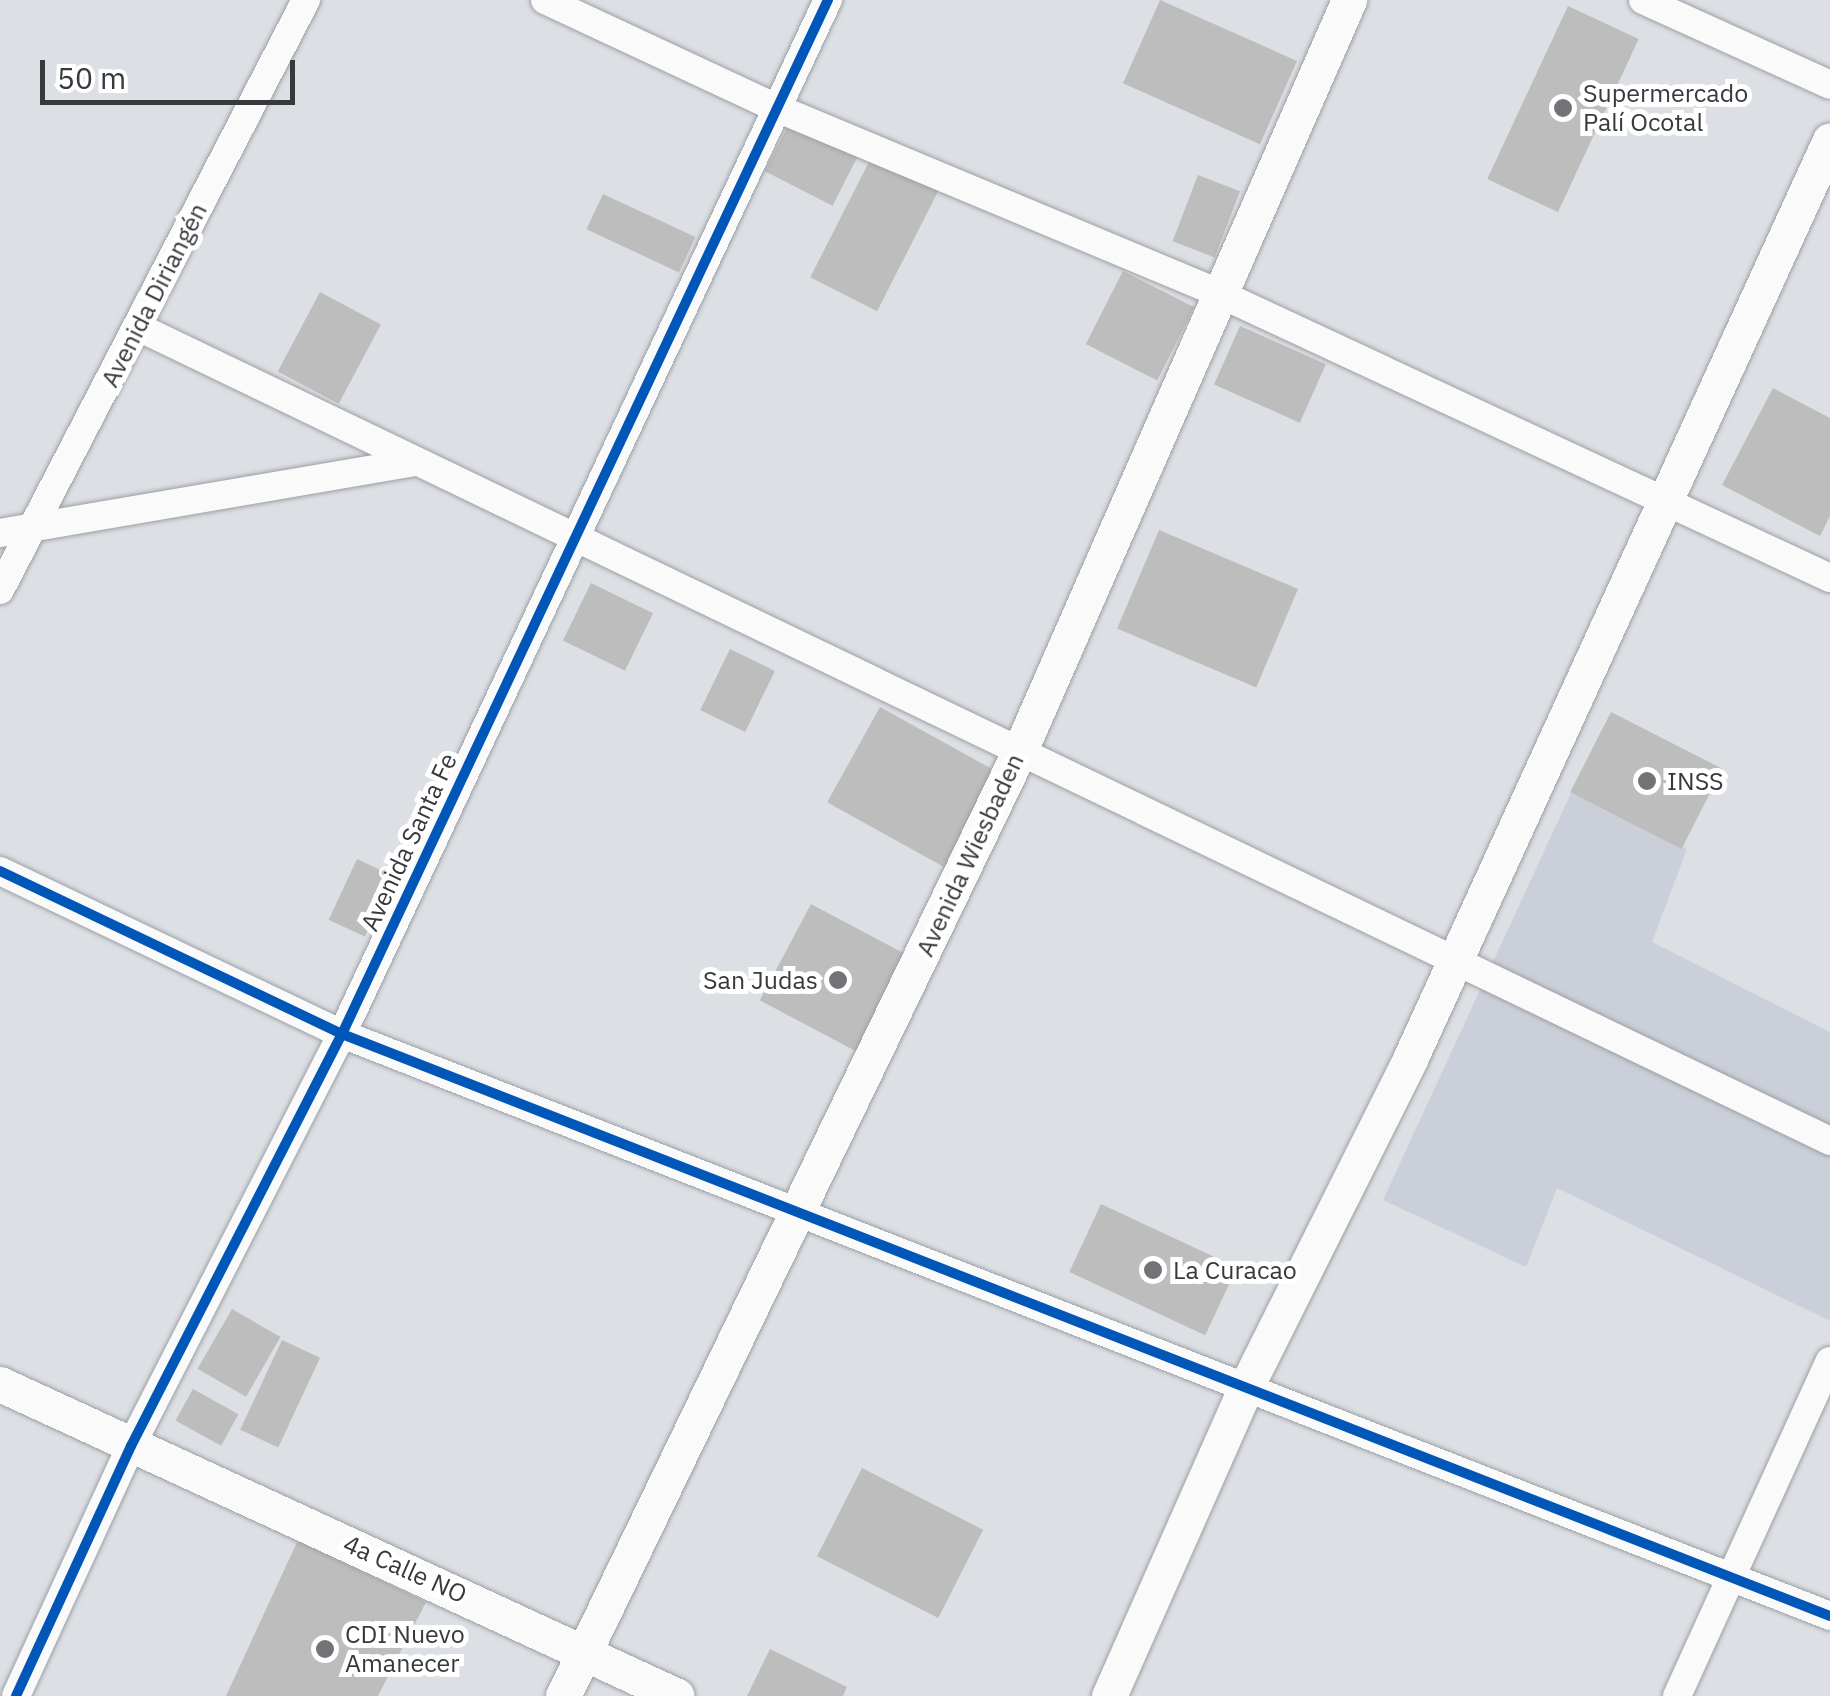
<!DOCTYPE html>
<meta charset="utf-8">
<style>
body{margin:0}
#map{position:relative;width:1830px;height:1696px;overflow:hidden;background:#dcdfe4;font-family:"IBM Plex Sans",sans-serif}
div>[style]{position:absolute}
.built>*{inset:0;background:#cacfd9}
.building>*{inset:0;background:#bdbdbe;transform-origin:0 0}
.roads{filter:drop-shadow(0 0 2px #9d9fa3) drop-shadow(0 0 2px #9d9fa3)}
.minor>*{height:28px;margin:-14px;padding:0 14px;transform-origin:14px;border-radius:14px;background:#fafafb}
.tertiary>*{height:35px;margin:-17.5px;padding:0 17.5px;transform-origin:17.5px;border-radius:17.5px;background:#fafafb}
.cycleway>*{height:10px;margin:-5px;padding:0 5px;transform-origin:5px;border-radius:5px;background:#0057b8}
.dots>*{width:28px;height:28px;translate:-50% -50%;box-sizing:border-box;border:5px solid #fff;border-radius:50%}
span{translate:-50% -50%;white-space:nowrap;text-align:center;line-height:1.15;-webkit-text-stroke:10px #fff;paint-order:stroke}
.poi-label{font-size:25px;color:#37393c}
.left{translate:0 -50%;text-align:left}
.right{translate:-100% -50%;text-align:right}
.street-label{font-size:25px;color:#37393c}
.scale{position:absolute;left:40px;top:60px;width:255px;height:45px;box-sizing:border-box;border:5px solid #37393c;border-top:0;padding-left:12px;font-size:30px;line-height:35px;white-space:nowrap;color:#37393c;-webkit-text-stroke:8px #fff;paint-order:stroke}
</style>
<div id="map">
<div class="built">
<div style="clip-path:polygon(1571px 793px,1687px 849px,1652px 942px,1830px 1032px,1830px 1321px,1557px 1188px,1526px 1267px,1383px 1200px)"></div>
</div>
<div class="building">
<div style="left:1160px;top:0;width:150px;height:91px;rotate:24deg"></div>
<div style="left:1568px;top:6px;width:78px;height:191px;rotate:25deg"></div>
<div style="left:793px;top:116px;width:76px;height:62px;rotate:27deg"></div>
<div style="left:872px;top:156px;width:75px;height:136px;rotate:27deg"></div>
<div style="left:1198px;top:175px;width:45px;height:71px;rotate:21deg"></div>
<div style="left:603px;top:194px;width:102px;height:39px;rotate:25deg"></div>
<div style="left:1123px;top:271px;width:80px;height:82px;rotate:27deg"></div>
<div style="left:320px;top:292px;width:69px;height:90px;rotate:28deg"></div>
<div style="left:1240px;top:326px;width:94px;height:64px;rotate:24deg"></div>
<div style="clip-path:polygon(1773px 388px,1830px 418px,1830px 516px,1820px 536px,1722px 485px)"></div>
<div style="left:1159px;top:530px;width:151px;height:107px;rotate:23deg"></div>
<div style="left:591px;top:583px;width:69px;height:64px;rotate:26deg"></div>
<div style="left:730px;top:649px;width:50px;height:68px;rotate:26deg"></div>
<div style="left:880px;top:707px;width:134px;height:109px;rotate:29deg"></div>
<div style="left:1611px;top:712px;width:125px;height:90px;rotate:27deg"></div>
<div style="left:357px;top:859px;width:40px;height:67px;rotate:25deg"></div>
<div style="left:811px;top:904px;width:112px;height:109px;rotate:28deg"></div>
<div style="left:1101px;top:1204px;width:150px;height:75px;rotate:25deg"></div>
<div style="left:232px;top:1309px;width:56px;height:69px;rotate:30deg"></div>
<div style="left:282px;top:1340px;width:42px;height:99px;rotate:25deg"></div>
<div style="left:193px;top:1389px;width:52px;height:36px;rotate:29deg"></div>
<div style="left:862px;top:1468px;width:136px;height:99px;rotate:27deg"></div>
<div style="clip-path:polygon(298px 1540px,426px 1602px,378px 1696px,226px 1696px)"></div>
<div style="clip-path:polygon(770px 1649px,847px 1687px,843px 1696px,747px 1696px)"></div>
</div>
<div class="roads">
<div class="minor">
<div style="left:545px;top:0;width:258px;rotate:25deg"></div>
<div style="left:779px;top:109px;width:476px;rotate:22.7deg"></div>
<div style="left:1218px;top:293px;width:675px;rotate:24.97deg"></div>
<div style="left:1643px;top:0;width:205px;rotate:24.4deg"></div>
<div style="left:138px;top:327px;width:1878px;rotate:25.69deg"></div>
<div style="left:0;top:533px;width:422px;rotate:-9.7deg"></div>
<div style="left:0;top:590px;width:665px;rotate:-62.59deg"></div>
<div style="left:0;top:871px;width:379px;rotate:25.5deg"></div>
<div style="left:342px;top:1034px;width:1598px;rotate:21.36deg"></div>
<div style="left:16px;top:1696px;width:275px;rotate:-65.3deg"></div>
<div style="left:131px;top:1446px;width:463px;rotate:-62.9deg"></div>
<div style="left:342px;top:1034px;width:1143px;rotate:-64.83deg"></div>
<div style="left:1677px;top:1696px;width:368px;rotate:-65.5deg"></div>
</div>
<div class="tertiary">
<div style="left:0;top:1384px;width:745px;rotate:24.74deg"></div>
<div style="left:563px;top:1696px;width:1053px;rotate:-64.21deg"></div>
<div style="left:1021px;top:748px;width:817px;rotate:-66.32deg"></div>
<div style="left:1109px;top:1696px;width:340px;rotate:-66.1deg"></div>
<div style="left:1247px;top:1385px;width:364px;rotate:-63.4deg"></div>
<div style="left:1410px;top:1059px;width:1010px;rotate:-65.44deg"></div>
</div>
</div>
<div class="cycleway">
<div style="left:0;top:871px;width:379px;rotate:25.5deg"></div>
<div style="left:342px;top:1034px;width:1598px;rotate:21.36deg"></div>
<div style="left:16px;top:1696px;width:275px;rotate:-65.3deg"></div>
<div style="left:131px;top:1446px;width:463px;rotate:-62.9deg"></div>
<div style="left:342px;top:1034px;width:1143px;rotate:-64.83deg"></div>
</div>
<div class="dots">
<div style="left:1563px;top:108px;background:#717377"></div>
<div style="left:1647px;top:781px;background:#717377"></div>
<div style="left:838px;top:980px;background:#717377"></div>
<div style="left:1153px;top:1270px;background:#717377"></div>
<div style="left:325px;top:1649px;background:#717377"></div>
</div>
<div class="poi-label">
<span class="left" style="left:1583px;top:108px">Supermercado<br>Palí Ocotal</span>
<span class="left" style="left:1667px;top:781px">INSS</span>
<span class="right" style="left:818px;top:980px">San Judas</span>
<span class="left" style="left:1173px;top:1270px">La Curacao</span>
<span class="left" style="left:345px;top:1649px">CDI Nuevo<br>Amanecer</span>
</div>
<div class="street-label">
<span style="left:154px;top:295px;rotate:-63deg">Avenida Diriangén</span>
<span style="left:409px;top:842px;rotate:-65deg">Avenida Santa Fe</span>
<span style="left:970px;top:855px;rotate:-65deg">Avenida Wiesbaden</span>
<span style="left:405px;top:1569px;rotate:24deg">4a Calle NO</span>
</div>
<div class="scale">50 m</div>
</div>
